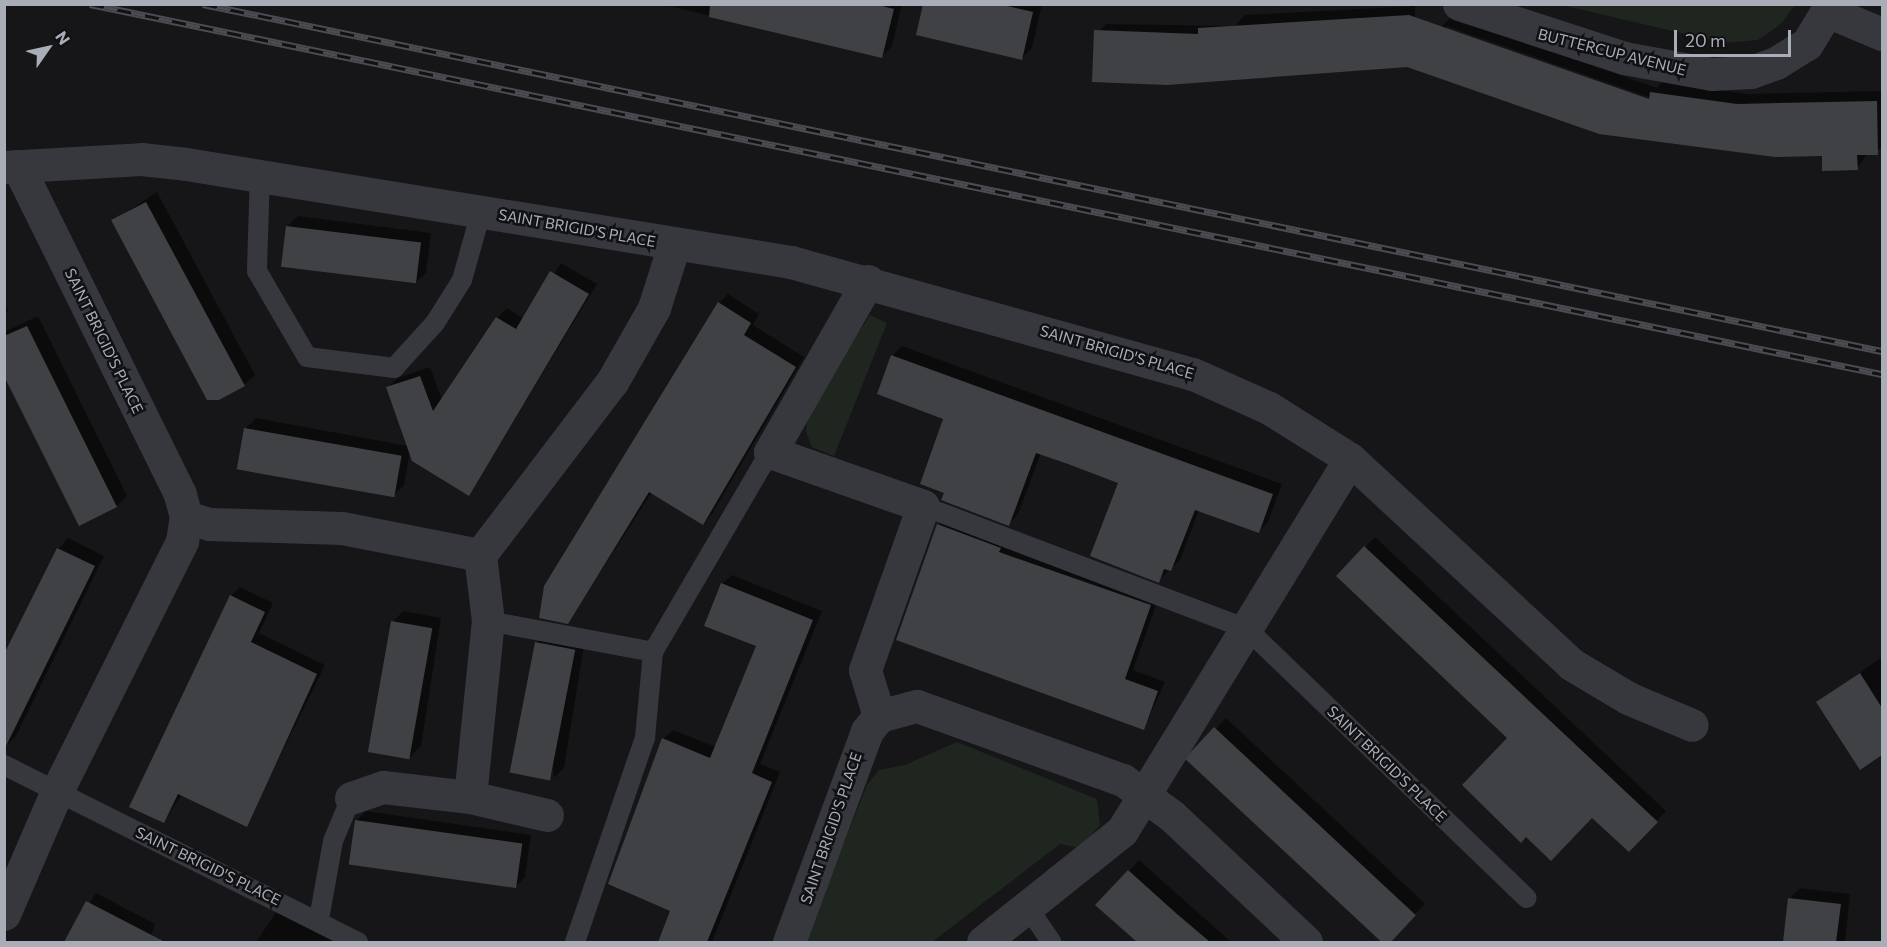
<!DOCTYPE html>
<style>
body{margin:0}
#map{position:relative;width:1887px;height:947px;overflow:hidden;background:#161618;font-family:Commissioner,sans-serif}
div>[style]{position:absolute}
.green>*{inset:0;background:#1e261f}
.shadow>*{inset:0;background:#0007;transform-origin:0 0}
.building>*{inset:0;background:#404145;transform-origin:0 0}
.lane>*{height:20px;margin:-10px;padding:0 10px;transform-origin:10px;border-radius:10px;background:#37383d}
.street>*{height:33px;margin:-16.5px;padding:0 16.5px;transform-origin:16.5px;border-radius:16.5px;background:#37383d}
.rail>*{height:7px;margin-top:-3.5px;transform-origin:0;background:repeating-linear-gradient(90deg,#111113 0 14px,#4a4c52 0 28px);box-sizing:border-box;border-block:2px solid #4a4c52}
span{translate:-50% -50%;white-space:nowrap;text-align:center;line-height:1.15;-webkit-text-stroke:5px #111113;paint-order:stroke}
.street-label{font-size:15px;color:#a8adb8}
.frame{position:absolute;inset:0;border:6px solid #a8adb8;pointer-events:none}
.north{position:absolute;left:18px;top:18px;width:60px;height:60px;-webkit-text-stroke:4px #111113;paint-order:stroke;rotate:56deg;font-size:16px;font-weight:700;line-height:24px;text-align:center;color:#a8adb8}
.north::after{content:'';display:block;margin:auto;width:21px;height:27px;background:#a8adb8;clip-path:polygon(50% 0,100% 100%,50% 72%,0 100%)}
.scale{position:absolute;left:1674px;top:30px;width:117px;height:27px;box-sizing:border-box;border:3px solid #a8adb8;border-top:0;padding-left:8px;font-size:18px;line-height:21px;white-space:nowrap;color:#a8adb8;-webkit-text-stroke:4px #111113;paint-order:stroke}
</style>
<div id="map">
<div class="green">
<div style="clip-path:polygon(1562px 5px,1795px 5px,1781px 24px,1758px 40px,1723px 43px)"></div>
<div style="clip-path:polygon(870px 315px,887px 323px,834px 456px,812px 447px,806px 432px,808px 411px)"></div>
<div style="clip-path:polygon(957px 742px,1097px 799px,1100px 825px,1080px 848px,1060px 844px,932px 942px,805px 942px,867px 785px,879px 770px,905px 765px)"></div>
</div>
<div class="shadow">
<div style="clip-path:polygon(661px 4px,902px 4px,892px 46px,881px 57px)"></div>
<div style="clip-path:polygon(925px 4px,1042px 4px,1032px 48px,1021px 59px)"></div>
<div style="clip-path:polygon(1415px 6px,1416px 55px,1095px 35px,1106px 24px,1235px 26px,1245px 15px)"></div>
<div style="clip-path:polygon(evenodd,1452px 16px,1657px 88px,1662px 82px,1748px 94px,1882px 91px,1882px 148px,1867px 154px,1857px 169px,1824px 170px,1824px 155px,1775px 155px,1599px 132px,1428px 73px,1441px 27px,1452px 16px,1446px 26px,1657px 100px,1656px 103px,1446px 29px,1446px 26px)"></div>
<div style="clip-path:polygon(157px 192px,255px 375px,244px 385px,113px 221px)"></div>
<div style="clip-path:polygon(298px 216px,431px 233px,426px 273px,415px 283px,287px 226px)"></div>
<div style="clip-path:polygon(561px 263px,597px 284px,469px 494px,410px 451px,404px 485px,393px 496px,245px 429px,256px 418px,408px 446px,388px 387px,398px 378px,430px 367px,442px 400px,497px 318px,507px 308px,524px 319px)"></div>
<div style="clip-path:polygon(4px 294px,8px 311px,4px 314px)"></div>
<div style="clip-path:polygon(728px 294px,759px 314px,753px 325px,804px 357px,712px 514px,703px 524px,652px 492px,568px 622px,719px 303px)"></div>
<div style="clip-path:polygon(38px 316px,127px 496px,117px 506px,4px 373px,4px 332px)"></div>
<div style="clip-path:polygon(902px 346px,1282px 484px,1268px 522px,1259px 531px,1199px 510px,1180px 560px,1158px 581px,1120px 482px,1041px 453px,1018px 514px,1009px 524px,945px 492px,945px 418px,892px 356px)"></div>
<div style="clip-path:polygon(947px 516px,1159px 597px,1133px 670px,1165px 682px,1144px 728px,938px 525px)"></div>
<div style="clip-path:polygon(1375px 537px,1666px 811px,1639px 840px,1593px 816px,1526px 835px,1509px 738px,1338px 576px)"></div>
<div style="clip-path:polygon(68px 538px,104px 556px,16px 736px,5px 747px,58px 549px)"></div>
<div style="clip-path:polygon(732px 575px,822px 611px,760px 764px,780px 772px,712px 942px,660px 942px,672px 910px,663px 739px,673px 730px,716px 747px,757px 645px,722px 584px)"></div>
<div style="clip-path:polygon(240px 587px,273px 603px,259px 633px,325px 665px,246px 825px,182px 794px,164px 822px,231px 596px)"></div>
<div style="clip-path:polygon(403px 611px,441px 618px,421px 746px,410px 757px,393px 622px)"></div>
<div style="clip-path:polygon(547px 632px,585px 639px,564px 768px,554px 778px,536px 643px)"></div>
<div style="clip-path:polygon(1882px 657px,1882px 754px,1861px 768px,1818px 702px)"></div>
<div style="left:1226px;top:718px;width:272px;height:56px;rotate:43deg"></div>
<div style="clip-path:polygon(366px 811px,531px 835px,525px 877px,516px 886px,356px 821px)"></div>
<div style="clip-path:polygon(1139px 860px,1231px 942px,1139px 942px,1098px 905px)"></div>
<div style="clip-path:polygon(1800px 888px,1850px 894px,1845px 942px,1784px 942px,1789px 899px)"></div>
<div style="clip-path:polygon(96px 893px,155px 924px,149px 942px,68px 938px)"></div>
<div style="clip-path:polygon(277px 911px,338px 942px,256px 942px)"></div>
</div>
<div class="building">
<div style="clip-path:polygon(710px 4px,874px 4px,894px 9px,882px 58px,709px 17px)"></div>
<div style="clip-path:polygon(923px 4px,999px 4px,1033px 12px,1022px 60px,916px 35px)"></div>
<div style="clip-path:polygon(1409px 15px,1649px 99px,1650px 92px,1737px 104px,1877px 101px,1878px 155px,1857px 155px,1858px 170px,1822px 171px,1822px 156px,1775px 157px,1599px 134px,1407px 67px,1167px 85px,1092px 82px,1094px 30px,1198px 34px,1198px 28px)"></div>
<div style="clip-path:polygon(146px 202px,245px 386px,219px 400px,207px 400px,111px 220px)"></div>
<div style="left:286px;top:226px;width:136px;height:41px;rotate:7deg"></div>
<div style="clip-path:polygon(550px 271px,589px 294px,469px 496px,412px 461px,386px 387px,420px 376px,433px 411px,496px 317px,516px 329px)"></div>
<div style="clip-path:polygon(718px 302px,751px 323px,744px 335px,796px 367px,703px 525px,649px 492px,568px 624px,539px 618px,544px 586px)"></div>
<div style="clip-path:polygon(27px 326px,117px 507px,79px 526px,4px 376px,4px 336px)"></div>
<div style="clip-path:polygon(891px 355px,1273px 494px,1259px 533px,1195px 510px,1171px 571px,1164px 569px,1159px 583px,1090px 556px,1118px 483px,1068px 464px,1036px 453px,1009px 526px,941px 500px,944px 493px,920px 484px,943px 419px,877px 394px)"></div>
<div style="left:244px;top:428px;width:160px;height:42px;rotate:10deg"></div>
<div style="clip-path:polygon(937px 524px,1001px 548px,999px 552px,1151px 605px,1125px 679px,1158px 691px,1144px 730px,896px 640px)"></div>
<div style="clip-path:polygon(1364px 546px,1658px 822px,1629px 852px,1592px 818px,1551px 861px,1526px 837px,1521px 843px,1462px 785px,1507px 738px,1336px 576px)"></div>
<div style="clip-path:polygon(57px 548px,95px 566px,4px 750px,4px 654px)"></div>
<div style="clip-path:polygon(721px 583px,813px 620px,752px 773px,772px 782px,707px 942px,658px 942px,670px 911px,608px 884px,662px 738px,710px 758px,756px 646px,704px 626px)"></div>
<div style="clip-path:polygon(230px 595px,265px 612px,251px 642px,317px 674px,247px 827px,178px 794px,164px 823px,129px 807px)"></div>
<div style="left:391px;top:621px;width:42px;height:133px;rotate:10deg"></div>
<div style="left:535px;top:642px;width:41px;height:133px;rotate:11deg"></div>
<div style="clip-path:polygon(1860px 673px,1882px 708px,1882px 755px,1860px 770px,1816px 702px)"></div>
<div style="left:1214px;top:727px;width:276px;height:43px;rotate:43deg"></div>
<div style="left:355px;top:820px;width:169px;height:45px;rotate:8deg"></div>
<div style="clip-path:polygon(1128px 870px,1177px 914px,1210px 942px,1137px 942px,1095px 905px)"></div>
<div style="clip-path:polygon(1788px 898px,1841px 904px,1836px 942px,1783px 942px)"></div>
<div style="clip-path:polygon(86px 901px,165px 942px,64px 942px)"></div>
</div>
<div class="lane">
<div style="left:260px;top:173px;width:98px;rotate:91.8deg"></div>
<div style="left:257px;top:271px;width:99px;rotate:59.8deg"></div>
<div style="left:307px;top:357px;width:88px;rotate:7.2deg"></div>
<div style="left:394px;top:368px;width:61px;rotate:-47.7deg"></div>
<div style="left:435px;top:323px;width:51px;rotate:-57.9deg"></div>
<div style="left:462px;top:280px;width:71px;rotate:-74.4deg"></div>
<div style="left:923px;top:506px;width:347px;rotate:20.8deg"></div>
<div style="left:1247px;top:629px;width:388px;rotate:43.9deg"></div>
<div style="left:488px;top:621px;width:168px;rotate:10.6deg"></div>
<div style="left:4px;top:765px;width:396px;rotate:26.6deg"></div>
<div style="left:1029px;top:909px;width:40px;rotate:56deg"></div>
<div style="left:319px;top:919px;width:79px;rotate:-79.8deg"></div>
<div style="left:333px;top:841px;width:47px;rotate:-67.3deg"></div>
<div style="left:575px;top:942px;width:216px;rotate:-71.1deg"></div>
<div style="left:645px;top:738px;width:86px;rotate:-84.7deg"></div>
<div style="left:653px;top:652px;width:232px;rotate:-59.7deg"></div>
</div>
<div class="street">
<div style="left:1459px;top:4px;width:174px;rotate:18.1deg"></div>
<div style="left:1624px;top:58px;width:89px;rotate:10.3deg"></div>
<div style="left:1712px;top:74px;width:39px;rotate:-3deg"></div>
<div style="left:1751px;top:72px;width:27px;rotate:-20deg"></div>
<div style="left:1776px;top:63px;width:36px;rotate:-32deg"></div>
<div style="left:1807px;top:44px;width:39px;rotate:-59deg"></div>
<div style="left:1827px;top:11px;width:60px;rotate:22.7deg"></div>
<div style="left:4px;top:167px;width:137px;rotate:-3.3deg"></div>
<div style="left:141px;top:159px;width:45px;rotate:6.3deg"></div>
<div style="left:186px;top:164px;width:613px;rotate:9.2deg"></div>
<div style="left:791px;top:262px;width:417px;rotate:15.6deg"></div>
<div style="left:1193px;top:374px;width:83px;rotate:24.1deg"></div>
<div style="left:1269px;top:408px;width:96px;rotate:32.2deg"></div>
<div style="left:1350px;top:459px;width:301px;rotate:42.8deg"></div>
<div style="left:1571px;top:664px;width:66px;rotate:30.8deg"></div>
<div style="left:1628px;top:698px;width:69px;rotate:22.9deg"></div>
<div style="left:868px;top:281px;width:197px;rotate:119.8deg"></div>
<div style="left:770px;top:452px;width:162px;rotate:19.4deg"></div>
<div style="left:923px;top:506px;width:174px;rotate:109.5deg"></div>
<div style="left:865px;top:670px;width:48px;rotate:73.1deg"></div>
<div style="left:186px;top:517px;width:24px;rotate:17deg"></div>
<div style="left:209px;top:524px;width:133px;rotate:1.7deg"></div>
<div style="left:342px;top:528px;width:141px;rotate:11.1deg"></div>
<div style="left:480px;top:555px;width:218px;rotate:-52.7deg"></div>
<div style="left:612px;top:382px;width:85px;rotate:-60.4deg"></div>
<div style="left:654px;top:308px;width:66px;rotate:-72.4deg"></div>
<div style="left:470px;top:797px;width:177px;rotate:-84.2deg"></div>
<div style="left:488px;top:621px;width:66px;rotate:-96.9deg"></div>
<div style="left:351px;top:798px;width:34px;rotate:-19deg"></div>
<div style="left:383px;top:787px;width:88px;rotate:6.6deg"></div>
<div style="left:470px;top:797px;width:79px;rotate:13.2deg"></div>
<div style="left:4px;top:914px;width:132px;rotate:-66.7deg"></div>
<div style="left:56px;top:793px;width:282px;rotate:-63.4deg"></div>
<div style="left:182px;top:541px;width:24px;rotate:-81deg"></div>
<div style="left:186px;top:517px;width:24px;rotate:-105deg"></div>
<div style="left:180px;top:494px;width:366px;rotate:-116.3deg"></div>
<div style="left:789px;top:942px;width:225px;rotate:-69.7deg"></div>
<div style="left:867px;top:731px;width:19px;rotate:-51deg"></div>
<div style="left:879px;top:716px;width:39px;rotate:-15deg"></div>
<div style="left:917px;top:706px;width:219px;rotate:19.8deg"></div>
<div style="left:1123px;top:780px;width:61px;rotate:36.3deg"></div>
<div style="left:1172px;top:816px;width:184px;rotate:43.2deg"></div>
<div style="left:983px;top:942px;width:178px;rotate:-38.6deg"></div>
<div style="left:1122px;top:831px;width:436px;rotate:-58.5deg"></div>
</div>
<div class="rail">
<div style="left:90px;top:4px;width:1830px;rotate:11.67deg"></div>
<div style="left:203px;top:4px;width:1714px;rotate:11.68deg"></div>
</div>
<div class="street-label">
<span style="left:1612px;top:52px;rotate:14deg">BUTTERCUP AVENUE</span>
<span style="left:577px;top:228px;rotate:10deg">SAINT BRIGID'S PLACE</span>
<span style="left:104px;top:341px;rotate:64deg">SAINT BRIGID'S PLACE</span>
<span style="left:1117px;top:352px;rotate:16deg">SAINT BRIGID'S PLACE</span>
<span style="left:1387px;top:764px;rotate:44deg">SAINT BRIGID'S PLACE</span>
<span style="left:831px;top:828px;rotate:-71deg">SAINT BRIGID'S PLACE</span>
<span style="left:208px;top:866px;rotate:26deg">SAINT BRIGID'S PLACE</span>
</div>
<div class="frame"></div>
<div class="north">N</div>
<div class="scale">20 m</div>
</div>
